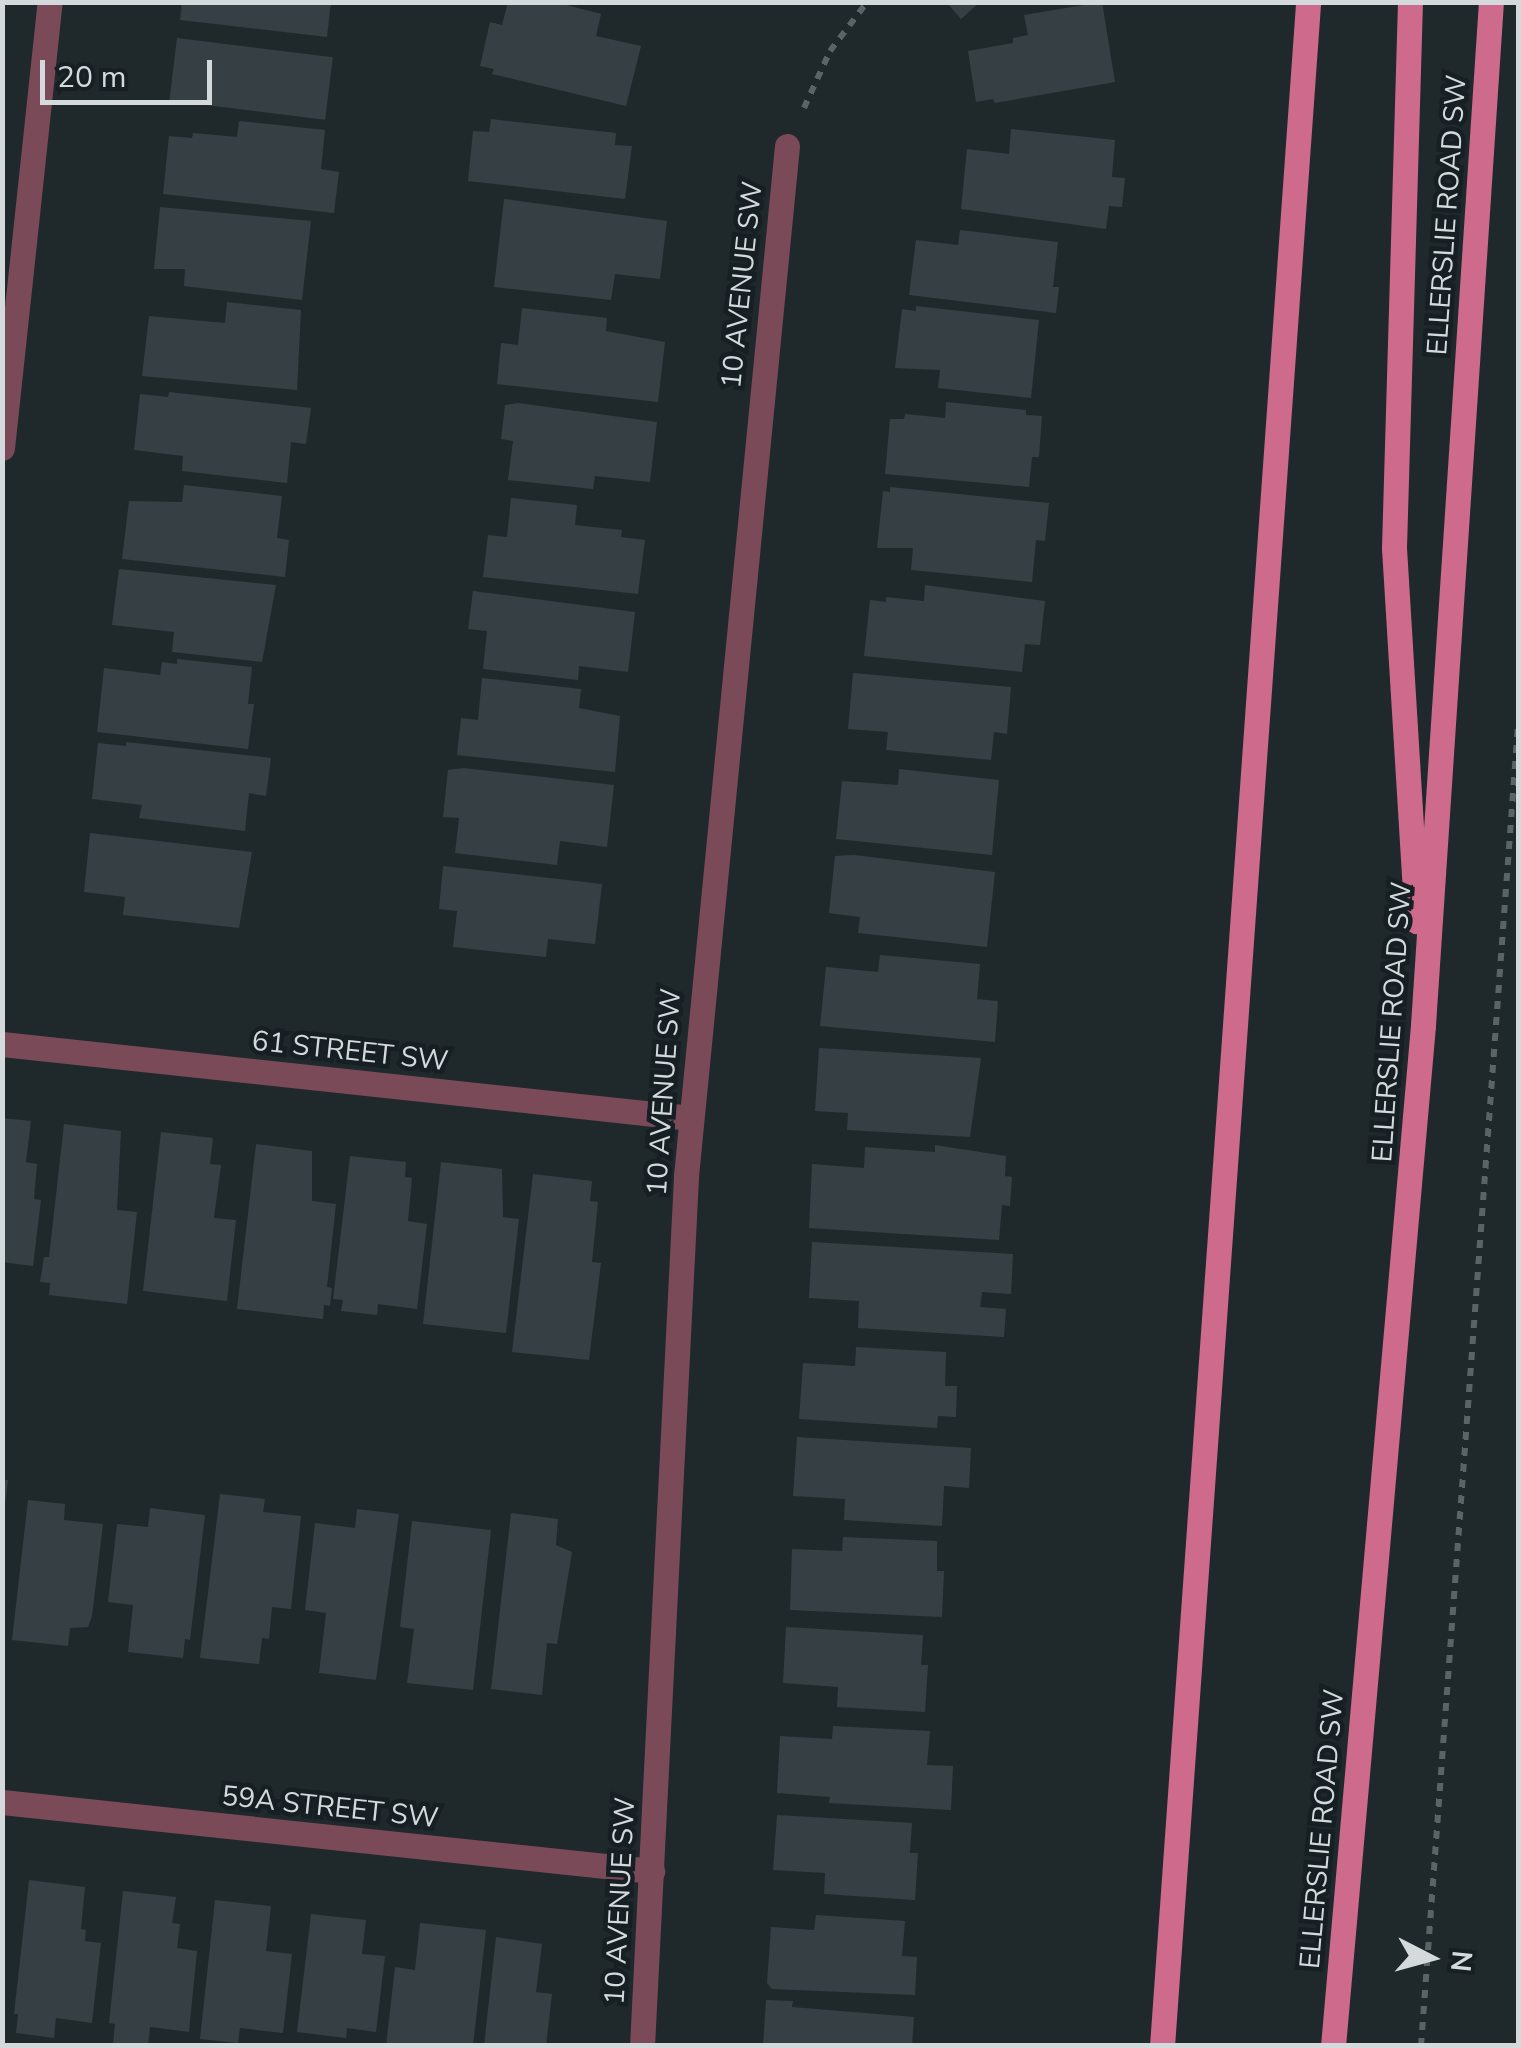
<!DOCTYPE html>
<style>
body{margin:0}
#map{position:relative;width:1521px;height:2048px;overflow:hidden;background:#1f292c;font-family:"Nunito Sans",sans-serif}
div>[style]{position:absolute}
.building>*{inset:0;background:#364044;transform-origin:0 0}
.path>*{height:6px;margin-top:-3px;transform-origin:0;background:repeating-linear-gradient(90deg,#5a6366 0 8px,transparent 0 16px)}
.minor>*{height:25px;margin:-12.5px;padding:0 12.5px;transform-origin:12.5px;border-radius:12.5px;background:#7b4a59}
.major>*{height:25px;margin:-12.5px;padding:0 12.5px;transform-origin:12.5px;border-radius:12.5px;background:#ce6a8b}
span{translate:-50% -50%;white-space:nowrap;text-align:center;line-height:1.15;-webkit-text-stroke:9px #161f23;paint-order:stroke}
.street-label{font-size:28px;color:#d4dadc}
.frame{position:absolute;inset:0;border:5px solid #d4dadc;pointer-events:none}
.north{position:absolute;left:1381px;top:1908px;width:100px;height:100px;-webkit-text-stroke:8px #161f23;paint-order:stroke;rotate:96deg;font-size:28px;font-weight:700;line-height:40px;text-align:center;color:#d4dadc}
.north::after{content:'';display:block;margin:auto;width:35px;height:45px;background:#d4dadc;clip-path:polygon(50% 0,100% 100%,50% 72%,0 100%)}
.scale{position:absolute;left:40px;top:60px;width:172px;height:45px;box-sizing:border-box;border:5px solid #d4dadc;border-top:0;padding-left:12px;font-size:30px;line-height:35px;white-space:nowrap;color:#d4dadc;-webkit-text-stroke:8px #161f23;paint-order:stroke}
</style>
<div id="map">
<div class="building">
<div style="clip-path:polygon(182px 2px,331px 2px,327px 37px,180px 20px)"></div>
<div style="clip-path:polygon(508px 2px,555px 2px,601px 14px,596px 36px,641px 46px,626px 106px,492px 74px,494px 69px,480px 66px,490px 22px,502px 25px)"></div>
<div style="clip-path:polygon(946px 2px,980px 2px,961px 19px)"></div>
<div style="clip-path:polygon(1102px 2px,1115px 82px,995px 103px,993px 99px,976px 102px,968px 51px,1013px 43px,1013px 38px,1028px 35px,1024px 15px)"></div>
<div style="left:177px;top:38px;width:157px;height:63px;rotate:7deg"></div>
<div style="clip-path:polygon(491px 119px,616px 133px,615px 145px,632px 146px,625px 199px,468px 181px,473px 131px,489px 132px)"></div>
<div style="clip-path:polygon(239px 121px,325px 130px,321px 169px,339px 172px,334px 213px,163px 194px,169px 136px,192px 138px,193px 133px,237px 137px)"></div>
<div style="clip-path:polygon(1011px 129px,1115px 140px,1112px 177px,1125px 178px,1122px 207px,1109px 206px,1106px 229px,961px 209px,967px 149px,1009px 154px)"></div>
<div style="clip-path:polygon(504px 199px,667px 221px,660px 279px,615px 274px,611px 300px,494px 287px)"></div>
<div style="clip-path:polygon(160px 207px,311px 221px,302px 300px,184px 286px,185px 269px,154px 269px)"></div>
<div style="clip-path:polygon(960px 230px,1058px 242px,1053px 287px,1059px 287px,1056px 313px,909px 295px,916px 240px,958px 245px)"></div>
<div style="clip-path:polygon(227px 302px,301px 310px,297px 390px,142px 376px,149px 316px,225px 323px)"></div>
<div style="clip-path:polygon(916px 306px,1039px 320px,1031px 398px,938px 388px,940px 370px,895px 368px,902px 309px,916px 311px)"></div>
<div style="clip-path:polygon(522px 308px,607px 318px,606px 331px,665px 342px,658px 402px,497px 384px,501px 343px,518px 345px)"></div>
<div style="clip-path:polygon(169px 392px,311px 408px,306px 444px,291px 442px,287px 483px,182px 471px,183px 456px,134px 450px,140px 394px,168px 397px)"></div>
<div style="clip-path:polygon(946px 402px,1026px 410px,1026px 415px,1042px 416px,1039px 457px,1032px 457px,1029px 487px,885px 474px,890px 419px,904px 419px,905px 414px,945px 418px)"></div>
<div style="clip-path:polygon(518px 403px,657px 422px,650px 482px,595px 476px,593px 489px,508px 480px,513px 441px,501px 439px,505px 405px)"></div>
<div style="clip-path:polygon(184px 485px,282px 496px,277px 538px,289px 540px,285px 577px,122px 559px,129px 501px,182px 502px)"></div>
<div style="clip-path:polygon(890px 487px,1049px 503px,1045px 541px,1036px 540px,1032px 582px,911px 570px,913px 548px,877px 548px,883px 491px,890px 492px)"></div>
<div style="clip-path:polygon(511px 498px,577px 505px,575px 525px,622px 530px,621px 537px,645px 540px,638px 594px,483px 577px,488px 535px,507px 537px)"></div>
<div style="clip-path:polygon(119px 569px,276px 585px,262px 662px,172px 652px,174px 632px,112px 625px)"></div>
<div style="clip-path:polygon(925px 585px,1045px 601px,1040px 645px,1025px 644px,1022px 672px,864px 656px,870px 600px,886px 602px,886px 597px,924px 601px)"></div>
<div style="clip-path:polygon(473px 591px,635px 612px,628px 672px,579px 666px,578px 680px,483px 669px,487px 631px,468px 629px)"></div>
<div style="clip-path:polygon(177px 659px,252px 667px,248px 704px,254px 704px,248px 749px,97px 732px,104px 668px,160px 675px,162px 662px,177px 664px)"></div>
<div style="clip-path:polygon(853px 673px,1011px 687px,1007px 734px,994px 732px,991px 760px,886px 750px,888px 732px,848px 729px)"></div>
<div style="clip-path:polygon(482px 678px,581px 689px,579px 708px,620px 716px,615px 772px,457px 755px,461px 718px,478px 720px)"></div>
<div style="clip-path:polygon(126px 742px,271px 758px,266px 796px,249px 793px,245px 831px,139px 818px,142px 805px,92px 799px,98px 743px,126px 746px)"></div>
<div style="clip-path:polygon(463px 768px,614px 785px,607px 847px,560px 841px,557px 865px,455px 853px,459px 818px,443px 817px,448px 770px)"></div>
<div style="clip-path:polygon(899px 769px,999px 780px,992px 855px,836px 839px,842px 781px,898px 785px)"></div>
<div style="clip-path:polygon(90px 833px,252px 852px,239px 928px,123px 915px,125px 897px,84px 892px)"></div>
<div style="clip-path:polygon(854px 855px,995px 872px,987px 947px,858px 933px,860px 917px,829px 913px,835px 856px)"></div>
<div style="clip-path:polygon(443px 866px,602px 884px,595px 944px,548px 939px,546px 957px,453px 947px,457px 911px,439px 909px)"></div>
<div style="clip-path:polygon(880px 955px,980px 964px,977px 999px,998px 1001px,995px 1042px,820px 1026px,826px 967px,878px 972px)"></div>
<div style="clip-path:polygon(819px 1048px,981px 1058px,970px 1137px,847px 1130px,848px 1113px,815px 1111px)"></div>
<div style="clip-path:polygon(2px 1118px,31px 1121px,26px 1162px,37px 1164px,34px 1199px,41px 1200px,33px 1266px,2px 1262px)"></div>
<div style="clip-path:polygon(64px 1124px,121px 1131px,117px 1210px,137px 1212px,127px 1304px,49px 1295px,50px 1283px,40px 1282px,44px 1257px,49px 1257px)"></div>
<div style="clip-path:polygon(161px 1132px,213px 1138px,210px 1164px,221px 1165px,214px 1218px,236px 1220px,227px 1301px,143px 1291px)"></div>
<div style="clip-path:polygon(256px 1144px,312px 1151px,312px 1201px,336px 1204px,327px 1287px,332px 1288px,330px 1306px,324px 1305px,323px 1319px,237px 1309px)"></div>
<div style="clip-path:polygon(935px 1145px,1006px 1156px,1005px 1176px,1012px 1177px,1010px 1206px,1002px 1205px,999px 1240px,809px 1228px,812px 1164px,864px 1168px,865px 1147px,935px 1152px)"></div>
<div style="clip-path:polygon(350px 1156px,406px 1162px,405px 1177px,412px 1178px,408px 1221px,427px 1224px,417px 1309px,378px 1304px,377px 1315px,341px 1311px,343px 1300px,333px 1299px)"></div>
<div style="clip-path:polygon(441px 1162px,502px 1169px,503px 1217px,519px 1219px,506px 1333px,423px 1324px)"></div>
<div style="clip-path:polygon(533px 1174px,592px 1181px,590px 1201px,598px 1202px,592px 1262px,601px 1263px,589px 1360px,512px 1352px)"></div>
<div style="clip-path:polygon(812px 1242px,1013px 1254px,1011px 1294px,982px 1292px,980px 1307px,1006px 1309px,1004px 1337px,858px 1328px,859px 1301px,809px 1298px)"></div>
<div style="clip-path:polygon(856px 1347px,946px 1352px,945px 1386px,957px 1386px,956px 1417px,938px 1416px,937px 1428px,799px 1419px,803px 1363px,855px 1366px)"></div>
<div style="clip-path:polygon(797px 1437px,971px 1448px,969px 1488px,944px 1486px,942px 1526px,844px 1520px,845px 1499px,793px 1496px)"></div>
<div style="clip-path:polygon(2px 1480px,8px 1480px,5px 1504px,2px 1504px)"></div>
<div style="clip-path:polygon(220px 1494px,265px 1499px,263px 1512px,301px 1516px,291px 1609px,272px 1607px,269px 1639px,262px 1638px,259px 1664px,200px 1658px)"></div>
<div style="clip-path:polygon(28px 1500px,65px 1504px,64px 1520px,103px 1524px,92px 1616px,88px 1627px,70px 1628px,68px 1646px,12px 1640px)"></div>
<div style="clip-path:polygon(150px 1508px,205px 1515px,190px 1640px,185px 1639px,183px 1658px,128px 1652px,133px 1605px,108px 1602px,117px 1524px,148px 1527px)"></div>
<div style="clip-path:polygon(357px 1509px,399px 1514px,376px 1680px,319px 1673px,326px 1613px,305px 1610px,315px 1523px,355px 1528px)"></div>
<div style="clip-path:polygon(511px 1513px,558px 1519px,556px 1545px,572px 1552px,557px 1644px,547px 1643px,542px 1695px,491px 1689px)"></div>
<div style="clip-path:polygon(412px 1521px,491px 1530px,473px 1690px,407px 1683px,414px 1629px,400px 1627px)"></div>
<div style="clip-path:polygon(843px 1537px,937px 1541px,937px 1571px,944px 1571px,942px 1617px,790px 1610px,792px 1549px,842px 1551px)"></div>
<div style="clip-path:polygon(786px 1627px,923px 1635px,921px 1665px,928px 1665px,925px 1712px,837px 1707px,838px 1687px,783px 1683px)"></div>
<div style="clip-path:polygon(833px 1726px,930px 1731px,927px 1765px,953px 1766px,951px 1810px,829px 1803px,830px 1797px,777px 1793px,780px 1736px,832px 1739px)"></div>
<div style="clip-path:polygon(777px 1815px,912px 1823px,910px 1853px,918px 1853px,915px 1900px,824px 1894px,825px 1873px,773px 1870px)"></div>
<div style="clip-path:polygon(29px 1880px,85px 1887px,81px 1929px,86px 1930px,85px 1941px,101px 1943px,92px 2023px,56px 2018px,54px 2038px,16px 2033px,18px 2014px,14px 2014px)"></div>
<div style="clip-path:polygon(123px 1891px,176px 1897px,172px 1923px,180px 1924px,177px 1948px,197px 1951px,189px 2032px,150px 2027px,148px 2046px,113px 2044px,115px 2024px,109px 2023px)"></div>
<div style="clip-path:polygon(215px 1900px,271px 1906px,266px 1951px,292px 1954px,283px 2033px,240px 2028px,238px 2043px,200px 2039px)"></div>
<div style="clip-path:polygon(311px 1914px,366px 1920px,362px 1954px,385px 1956px,376px 2032px,347px 2028px,346px 2038px,297px 2032px)"></div>
<div style="clip-path:polygon(816px 1915px,905px 1921px,902px 1956px,917px 1957px,915px 1995px,772px 1989px,767px 1983px,771px 1927px,814px 1930px)"></div>
<div style="clip-path:polygon(420px 1923px,486px 1930px,473px 2046px,386px 2046px,395px 1967px,415px 1970px)"></div>
<div style="clip-path:polygon(496px 1937px,542px 1944px,536px 1992px,552px 1994px,546px 2046px,484px 2046px)"></div>
<div style="clip-path:polygon(766px 2000px,793px 2001px,792px 2007px,914px 2017px,912px 2046px,763px 2046px)"></div>
</div>
<div class="path">
<div style="left:804px;top:108px;width:63px;rotate:-65.5deg"></div>
<div style="left:830px;top:51px;width:61px;rotate:-52.9deg"></div>
<div style="left:1421px;top:2046px;width:1326px;rotate:-85.8deg"></div>
</div>
<div class="minor">
<div style="left:2px;top:448px;width:449px;rotate:-83.9deg"></div>
<div style="left:2px;top:1044px;width:693px;rotate:6.13deg"></div>
<div style="left:2px;top:1802px;width:654px;rotate:6.06deg"></div>
<div style="left:642px;top:2046px;width:871px;rotate:-87.1deg"></div>
<div style="left:686px;top:1176px;width:1035px;rotate:-84.4deg"></div>
</div>
<div class="major">
<div style="left:1410px;top:2px;width:546px;rotate:91.68deg"></div>
<div style="left:1394px;top:548px;width:374px;rotate:86.5deg"></div>
<div style="left:1162px;top:2046px;width:2049px;rotate:-85.91deg"></div>
<div style="left:1333px;top:2046px;width:1025px;rotate:-84.96deg"></div>
<div style="left:1423px;top:1025px;width:1025px;rotate:-86.2deg"></div>
</div>
<div class="street-label">
<span style="left:1447px;top:215px;rotate:-86deg">ELLERSLIE ROAD SW</span>
<span style="left:742px;top:285px;rotate:-84deg">10 AVENUE SW</span>
<span style="left:1392px;top:1022px;rotate:-86deg">ELLERSLIE ROAD SW</span>
<span style="left:350px;top:1051px;rotate:6deg">61 STREET SW</span>
<span style="left:664px;top:1092px;rotate:-86deg">10 AVENUE SW</span>
<span style="left:330px;top:1807px;rotate:6deg">59A STREET SW</span>
<span style="left:1322px;top:1829px;rotate:-85deg">ELLERSLIE ROAD SW</span>
<span style="left:620px;top:1901px;rotate:-87deg">10 AVENUE SW</span>
</div>
<div class="frame"></div>
<div class="north">N</div>
<div class="scale">20 m</div>
</div>
